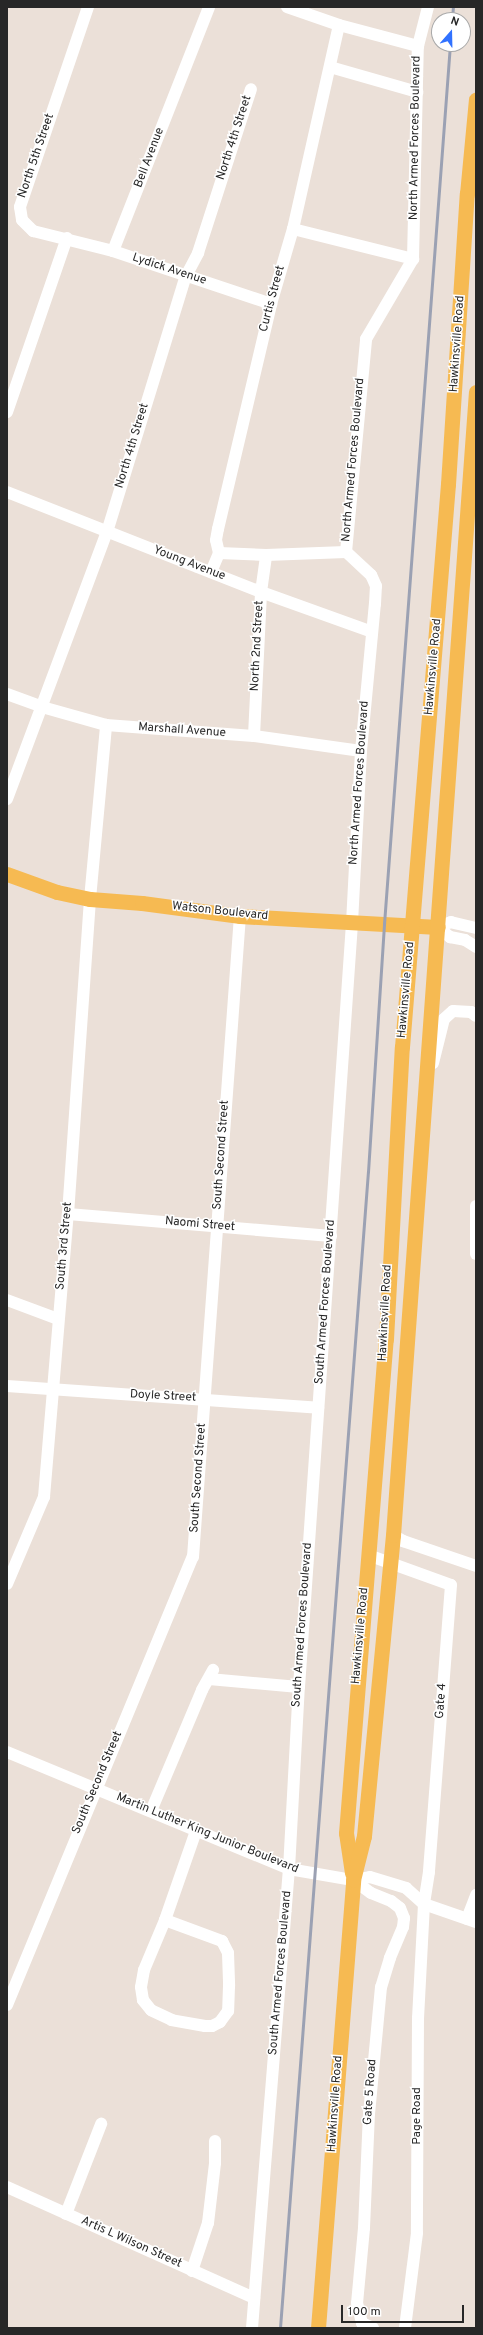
<!DOCTYPE html>
<style>
body{margin:0}
#map{position:relative;width:483px;height:2335px;overflow:hidden;background:#ebe0d8;font-family:Overpass,sans-serif}
div>[style]{position:absolute}
.minor>*{height:12px;margin:-6px;padding:0 6px;transform-origin:6px;border-radius:6px;background:#fff}
.major>*{height:15px;margin:-7.5px;padding:0 7.5px;transform-origin:7.5px;border-radius:7.5px;background:#f6ba52}
.rail>*{height:2.5px;margin:-1.25px;padding:0 1.25px;transform-origin:1.25px;border-radius:1.25px;background:#9ba1b3}
span{translate:-50% -50%;white-space:nowrap;text-align:center;line-height:1.15;-webkit-text-stroke:3px #fff;paint-order:stroke}
.street-label{font-size:12px;color:#272727}
.frame{position:absolute;inset:0;border:8px solid #272727;pointer-events:none}
.north{position:absolute;left:431px;top:12px;width:40px;height:40px;box-sizing:border-box;background:#fff;border:1px solid #a9a9a9;border-radius:50%;rotate:20deg;font-size:11px;font-weight:700;line-height:16px;text-align:center;color:#272727}
.north::after{content:'';display:block;margin:auto;width:14px;height:18px;background:#3172ff;clip-path:polygon(50% 0,100% 100%,50% 72%,0 100%)}
.scale{position:absolute;left:341px;top:2305px;width:123px;height:18px;box-sizing:border-box;border:2px solid #272727;border-top:0;padding-left:5px;font-size:12px;line-height:14px;white-space:nowrap;color:#272727;-webkit-text-stroke:3px #fff;paint-order:stroke}
</style>
<div id="map">
<div class="minor">
<div style="left:88px;top:7px;width:211px;rotate:108.8deg"></div>
<div style="left:20px;top:207px;width:13px;rotate:81deg"></div>
<div style="left:22px;top:220px;width:16px;rotate:45deg"></div>
<div style="left:33px;top:231px;width:82px;rotate:14deg"></div>
<div style="left:113px;top:251px;width:167px;rotate:18.5deg"></div>
<div style="left:287px;top:7px;width:55px;rotate:19.1deg"></div>
<div style="left:339px;top:25px;width:82px;rotate:14.9deg"></div>
<div style="left:330px;top:67px;width:91px;rotate:16deg"></div>
<div style="left:293px;top:229px;width:124px;rotate:14deg"></div>
<div style="left:113px;top:251px;width:262px;rotate:-68.5deg"></div>
<div style="left:7px;top:412px;width:184px;rotate:-71deg"></div>
<div style="left:7px;top:492px;width:273px;rotate:21.5deg"></div>
<div style="left:261px;top:592px;width:118px;rotate:19.8deg"></div>
<div style="left:219px;top:553px;width:47px;rotate:2.4deg"></div>
<div style="left:266px;top:555px;width:80px;rotate:-2.1deg"></div>
<div style="left:211px;top:572px;width:21px;rotate:-67deg"></div>
<div style="left:219px;top:553px;width:13px;rotate:-103deg"></div>
<div style="left:216px;top:540px;width:11px;rotate:-80deg"></div>
<div style="left:218px;top:529px;width:231px;rotate:-76.7deg"></div>
<div style="left:271px;top:304px;width:78px;rotate:-73.7deg"></div>
<div style="left:293px;top:229px;width:209px;rotate:-77.3deg"></div>
<div style="left:7px;top:694px;width:37px;rotate:20deg"></div>
<div style="left:42px;top:707px;width:66px;rotate:15.7deg"></div>
<div style="left:106px;top:725px;width:148px;rotate:4.3deg"></div>
<div style="left:254px;top:736px;width:108px;rotate:8deg"></div>
<div style="left:254px;top:736px;width:144px;rotate:-87.2deg"></div>
<div style="left:261px;top:592px;width:37px;rotate:-82deg"></div>
<div style="left:7px;top:799px;width:285px;rotate:-69.5deg"></div>
<div style="left:107px;top:532px;width:268px;rotate:-72.9deg"></div>
<div style="left:186px;top:276px;width:26px;rotate:-62deg"></div>
<div style="left:198px;top:253px;width:172px;rotate:-72.1deg"></div>
<div style="left:476px;top:928px;width:26px;rotate:-167deg"></div>
<div style="left:451px;top:922px;width:14px;rotate:159deg"></div>
<div style="left:438px;top:927px;width:16px;rotate:40deg"></div>
<div style="left:450px;top:937px;width:15px;rotate:11deg"></div>
<div style="left:465px;top:940px;width:13px;rotate:32deg"></div>
<div style="left:433px;top:1063px;width:45px;rotate:-76deg"></div>
<div style="left:444px;top:1019px;width:12px;rotate:-42deg"></div>
<div style="left:453px;top:1011px;width:18px;rotate:3deg"></div>
<div style="left:471px;top:1012px;width:6px;rotate:39deg"></div>
<div style="left:476px;top:1206px;width:48px;rotate:90deg"></div>
<div style="left:68px;top:1214px;width:264px;rotate:4.8deg"></div>
<div style="left:7px;top:1300px;width:54px;rotate:20.4deg"></div>
<div style="left:7px;top:1386px;width:312px;rotate:4deg"></div>
<div style="left:393px;top:1535px;width:12px;rotate:31deg"></div>
<div style="left:403px;top:1541px;width:77px;rotate:18.9deg"></div>
<div style="left:368px;top:1555px;width:88px;rotate:19.9deg"></div>
<div style="left:451px;top:1585px;width:288px;rotate:94.4deg"></div>
<div style="left:429px;top:1872px;width:32px;rotate:99deg"></div>
<div style="left:424px;top:1904px;width:114px;rotate:93deg"></div>
<div style="left:418px;top:2018px;width:215px;rotate:90.3deg"></div>
<div style="left:417px;top:2233px;width:96px;rotate:97.2deg"></div>
<div style="left:7px;top:1584px;width:95px;rotate:-67deg"></div>
<div style="left:44px;top:1497px;width:284px;rotate:-85.2deg"></div>
<div style="left:68px;top:1214px;width:316px;rotate:-86deg"></div>
<div style="left:90px;top:899px;width:175px;rotate:-84.7deg"></div>
<div style="left:209px;top:1679px;width:90px;rotate:5.1deg"></div>
<div style="left:7px;top:1752px;width:305px;rotate:22.5deg"></div>
<div style="left:289px;top:1869px;width:65px;rotate:9.8deg"></div>
<div style="left:353px;top:1880px;width:17px;rotate:-10deg"></div>
<div style="left:370px;top:1877px;width:38px;rotate:17deg"></div>
<div style="left:406px;top:1888px;width:24px;rotate:42deg"></div>
<div style="left:424px;top:1904px;width:55px;rotate:19.1deg"></div>
<div style="left:151px;top:1811px;width:131px;rotate:-67.1deg"></div>
<div style="left:202px;top:1690px;width:23px;rotate:-61deg"></div>
<div style="left:353px;top:1880px;width:22px;rotate:36deg"></div>
<div style="left:371px;top:1893px;width:22px;rotate:22deg"></div>
<div style="left:391px;top:1901px;width:11px;rotate:38deg"></div>
<div style="left:400px;top:1908px;width:11px;rotate:68deg"></div>
<div style="left:404px;top:1918px;width:9px;rotate:96deg"></div>
<div style="left:403px;top:1927px;width:34px;rotate:113deg"></div>
<div style="left:390px;top:1958px;width:30px;rotate:107deg"></div>
<div style="left:381px;top:1987px;width:127px;rotate:95.4deg"></div>
<div style="left:369px;top:2113px;width:115px;rotate:92.5deg"></div>
<div style="left:364px;top:2228px;width:75px;rotate:95.3deg"></div>
<div style="left:357px;top:2303px;width:21px;rotate:76deg"></div>
<div style="left:362px;top:2323px;width:12px;rotate:24deg"></div>
<div style="left:467px;top:1919px;width:26px;rotate:-69deg"></div>
<div style="left:165px;top:1920px;width:61px;rotate:20.2deg"></div>
<div style="left:222px;top:1941px;width:13px;rotate:63deg"></div>
<div style="left:228px;top:1953px;width:33px;rotate:88deg"></div>
<div style="left:229px;top:1986px;width:25px;rotate:92deg"></div>
<div style="left:228px;top:2011px;width:14px;rotate:126deg"></div>
<div style="left:220px;top:2022px;width:9px;rotate:153deg"></div>
<div style="left:212px;top:2026px;width:7px;rotate:180deg"></div>
<div style="left:205px;top:2026px;width:34px;rotate:-170deg"></div>
<div style="left:172px;top:2020px;width:23px;rotate:-155deg"></div>
<div style="left:151px;top:2010px;width:13px;rotate:-129deg"></div>
<div style="left:143px;top:2000px;width:13px;rotate:-99deg"></div>
<div style="left:141px;top:1987px;width:17px;rotate:-80deg"></div>
<div style="left:144px;top:1970px;width:54px;rotate:-67.2deg"></div>
<div style="left:165px;top:1920px;width:94px;rotate:-70.8deg"></div>
<div style="left:7px;top:2005px;width:485px;rotate:-67.5deg"></div>
<div style="left:193px;top:1557px;width:643px;rotate:-85.81deg"></div>
<div style="left:7px;top:2187px;width:271px;rotate:24.2deg"></div>
<div style="left:66px;top:2214px;width:97px;rotate:-68.7deg"></div>
<div style="left:192px;top:2271px;width:51px;rotate:-71.6deg"></div>
<div style="left:208px;top:2223px;width:60px;rotate:-83.3deg"></div>
<div style="left:215px;top:2163px;width:22px;rotate:-90deg"></div>
<div style="left:252px;top:2328px;width:460px;rotate:-85.4deg"></div>
<div style="left:289px;top:1869px;width:182px;rotate:-86.9deg"></div>
<div style="left:299px;top:1687px;width:766px;rotate:-86.03deg"></div>
<div style="left:352px;top:923px;width:172px;rotate:-87deg"></div>
<div style="left:361px;top:751px;width:148px;rotate:-84.6deg"></div>
<div style="left:375px;top:604px;width:18px;rotate:-87deg"></div>
<div style="left:376px;top:586px;width:12px;rotate:-114deg"></div>
<div style="left:371px;top:575px;width:34px;rotate:-137deg"></div>
<div style="left:346px;top:552px;width:214px;rotate:-84.6deg"></div>
<div style="left:366px;top:339px;width:93px;rotate:-59.6deg"></div>
<div style="left:413px;top:259px;width:213px;rotate:-88.7deg"></div>
<div style="left:418px;top:46px;width:40px;rotate:-75.6deg"></div>
</div>
<div class="major">
<div style="left:7px;top:874px;width:53px;rotate:19.8deg"></div>
<div style="left:57px;top:892px;width:34px;rotate:12deg"></div>
<div style="left:90px;top:899px;width:52px;rotate:4.4deg"></div>
<div style="left:142px;top:903px;width:99px;rotate:7.6deg"></div>
<div style="left:240px;top:916px;width:198px;rotate:3.2deg"></div>
<div style="left:352px;top:1873px;width:40px;rotate:-98.5deg"></div>
<div style="left:346px;top:1833px;width:496px;rotate:-85.4deg"></div>
<div style="left:386px;top:1339px;width:292px;rotate:-86.9deg"></div>
<div style="left:402px;top:1047px;width:565px;rotate:-85.33deg"></div>
<div style="left:448px;top:484px;width:291px;rotate:-86.3deg"></div>
<div style="left:467px;top:194px;width:95px;rotate:-84.6deg"></div>
<div style="left:318px;top:2328px;width:449px;rotate:-85.5deg"></div>
<div style="left:353px;top:1880px;width:45px;rotate:-76deg"></div>
<div style="left:364px;top:1836px;width:302px;rotate:-84.5deg"></div>
<div style="left:393px;top:1535px;width:1146px;rotate:-85.85deg"></div>
</div>
<div class="rail">
<div style="left:452px;top:20px;width:13px;rotate:-86deg"></div>
<div style="left:280px;top:2328px;width:1159px;rotate:-85.65deg"></div>
<div style="left:368px;top:1172px;width:249px;rotate:-86.3deg"></div>
<div style="left:384px;top:924px;width:882px;rotate:-85.71deg"></div>
</div>
<div class="street-label">
<span style="left:235px;top:138px;rotate:-72deg">North 4th Street</span>
<span style="left:416px;top:138px;rotate:-89deg">North Armed Forces Boulevard</span>
<span style="left:37px;top:156px;rotate:-71deg">North 5th Street</span>
<span style="left:150px;top:158px;rotate:-69deg">Bell Avenue</span>
<span style="left:169px;top:270px;rotate:18deg">Lydick Avenue</span>
<span style="left:273px;top:299px;rotate:-75deg">Curtis Street</span>
<span style="left:458px;top:344px;rotate:-86deg">Hawkinsville Road</span>
<span style="left:133px;top:446px;rotate:-73deg">North 4th Street</span>
<span style="left:354px;top:460px;rotate:-85deg">North Armed Forces Boulevard</span>
<span style="left:189px;top:564px;rotate:21deg">Young Avenue</span>
<span style="left:258px;top:646px;rotate:-87deg">North 2nd Street</span>
<span style="left:434px;top:667px;rotate:-85deg">Hawkinsville Road</span>
<span style="left:182px;top:731px;rotate:4deg">Marshall Avenue</span>
<span style="left:360px;top:783px;rotate:-86deg">North Armed Forces Boulevard</span>
<span style="left:220px;top:912px;rotate:6deg">Watson Boulevard</span>
<span style="left:407px;top:990px;rotate:-85deg">Hawkinsville Road</span>
<span style="left:222px;top:1155px;rotate:-86deg">South Second Street</span>
<span style="left:200px;top:1225px;rotate:5deg">Naomi Street</span>
<span style="left:65px;top:1246px;rotate:-85deg">South 3rd Street</span>
<span style="left:326px;top:1302px;rotate:-86deg">South Armed Forces Boulevard</span>
<span style="left:386px;top:1313px;rotate:-87deg">Hawkinsville Road</span>
<span style="left:163px;top:1397px;rotate:3deg">Doyle Street</span>
<span style="left:199px;top:1478px;rotate:-86deg">South Second Street</span>
<span style="left:303px;top:1625px;rotate:-86deg">South Armed Forces Boulevard</span>
<span style="left:361px;top:1636px;rotate:-85deg">Hawkinsville Road</span>
<span style="left:442px;top:1701px;rotate:-86deg">Gate 4</span>
<span style="left:98px;top:1783px;rotate:-67deg">South Second Street</span>
<span style="left:207px;top:1834px;rotate:22deg">Martin Luther King Junior Boulevard</span>
<span style="left:281px;top:1973px;rotate:-85deg">South Armed Forces Boulevard</span>
<span style="left:371px;top:2092px;rotate:-86deg">Gate 5 Road</span>
<span style="left:336px;top:2104px;rotate:-86deg">Hawkinsville Road</span>
<span style="left:418px;top:2116px;rotate:-90deg">Page Road</span>
<span style="left:131px;top:2243px;rotate:24deg">Artis L Wilson Street</span>
</div>
<div class="frame"></div>
<div class="north">N</div>
<div class="scale">100 m</div>
</div>
